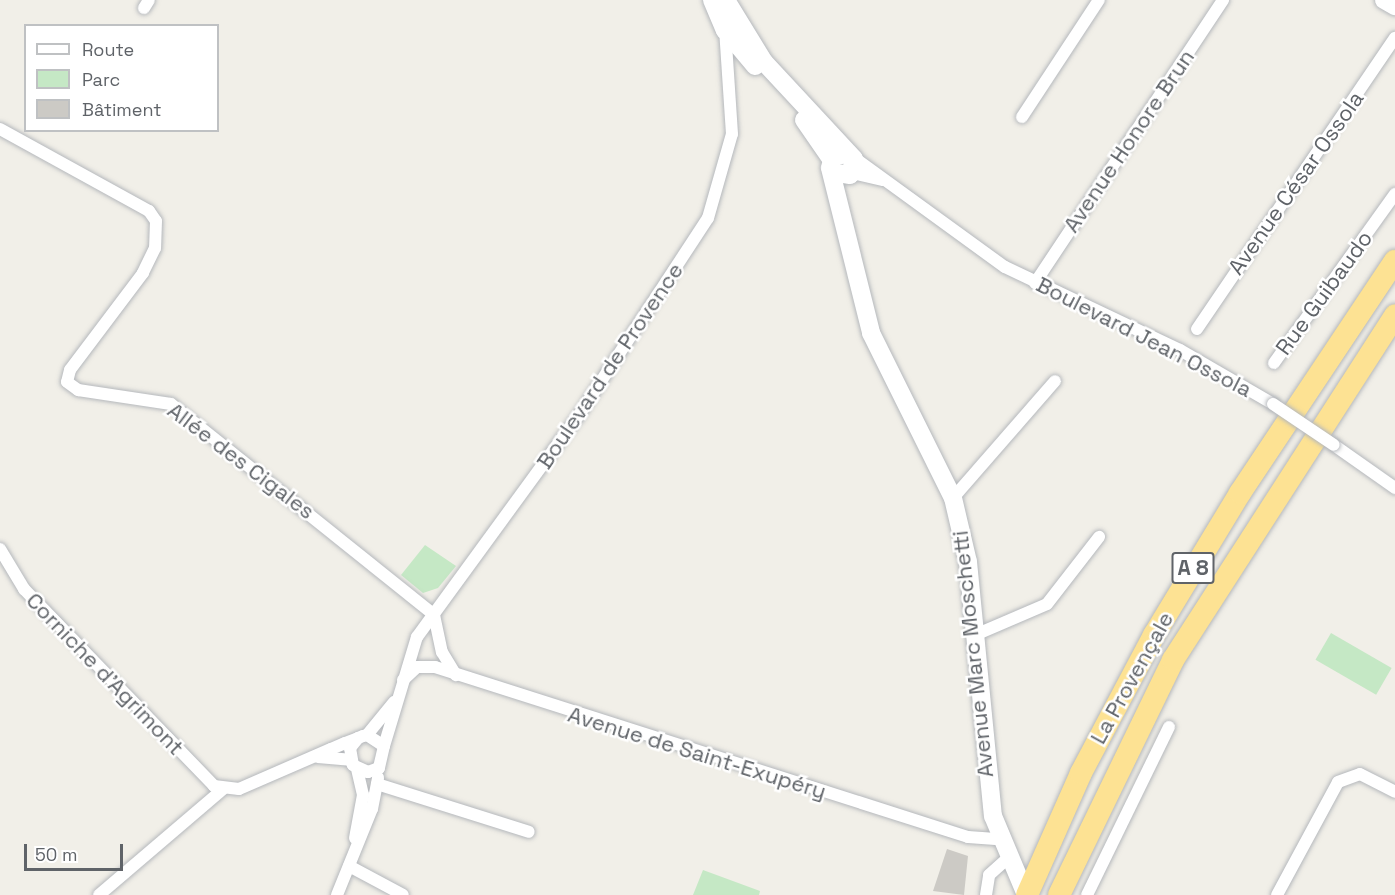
<!DOCTYPE html>
<meta charset="utf-8">
<style>
body{margin:0}
#map{position:relative;width:1395px;height:895px;overflow:hidden;background:#f1efe8;font-family:"Space Grotesk",sans-serif}
div>[style]{position:absolute}
.green>*{inset:0;background:#c5e8c5;transform-origin:0 0}
.building>*{inset:0;background:#cccac5}
.roads{filter:drop-shadow(0 0 2px #b5b8bc) drop-shadow(0 0 2px #b5b8bc)}
.minor>*{height:12px;margin:-6px;padding:0 6px;transform-origin:6px;border-radius:6px;background:#fff}
.secondary>*{height:18px;margin:-9px;padding:0 9px;transform-origin:9px;border-radius:9px;background:#fff}
.motorway>*{height:22px;margin:-11px;padding:0 11px;transform-origin:11px;border-radius:11px;background:#fde293}
.bridges{filter:drop-shadow(0 0 2px #b5b8bc) drop-shadow(0 0 2px #b5b8bc)}
.minor-bridge>*{height:12px;margin:-6px;padding:0 6px;transform-origin:6px;border-radius:6px;background:#fff}
span{translate:-50% -50%;white-space:nowrap;text-align:center;line-height:1.15;-webkit-text-stroke:5px #fff;paint-order:stroke}
.shield-label span{padding:2px 4px;background:#fff;border:2px solid;border-radius:4px;-webkit-text-stroke-width:0}
.shield-label{font-size:21px;color:#5f6368;font-weight:700}
.street-label{font-size:22px;color:#5f6368}
.legend{position:absolute;left:24px;top:24px;width:195px;height:108px;box-sizing:border-box;background:#fff;border:2px solid #bfc1c3;margin:0;padding:8px 10px;list-style:none;font-size:18px;color:#5f6368}
.legend li{display:flex;align-items:center;gap:12px;height:30px}
.legend b{width:30px;border:2px solid #bfc1c3}
.scale{position:absolute;left:24px;top:844px;width:99px;height:27px;box-sizing:border-box;border:3px solid #5f6368;border-top:0;padding-left:8px;font-size:18px;line-height:21px;white-space:nowrap;color:#5f6368;-webkit-text-stroke:4px #fff;paint-order:stroke}
</style>
<div id="map">
<div class="green">
<div style="clip-path:polygon(425px 545px,456px 566px,438px 588px,423px 593px,401px 575px)"></div>
<div style="left:1331px;top:633px;width:70px;height:31px;rotate:30deg"></div>
<div style="clip-path:polygon(703px 870px,760px 891px,759px 895px,693px 895px)"></div>
</div>
<div class="building">
<div style="clip-path:polygon(947px 849px,968px 856px,964px 895px,933px 891px)"></div>
</div>
<div class="roads">
<div class="minor">
<div style="left:144px;top:8px;width:9px;rotate:-58deg"></div>
<div style="left:1022px;top:117px;width:140px;rotate:-56.7deg"></div>
<div style="left:0;top:129px;width:170px;rotate:28.8deg"></div>
<div style="left:149px;top:211px;width:12px;rotate:55deg"></div>
<div style="left:156px;top:221px;width:27px;rotate:92deg"></div>
<div style="left:155px;top:248px;width:28px;rotate:116deg"></div>
<div style="left:143px;top:273px;width:121px;rotate:127deg"></div>
<div style="left:70px;top:370px;width:12px;rotate:104deg"></div>
<div style="left:67px;top:382px;width:14px;rotate:36deg"></div>
<div style="left:78px;top:390px;width:94px;rotate:8.6deg"></div>
<div style="left:171px;top:404px;width:337px;rotate:38.7deg"></div>
<div style="left:852px;top:156px;width:189px;rotate:36deg"></div>
<div style="left:1005px;top:267px;width:194px;rotate:25.4deg"></div>
<div style="left:1180px;top:350px;width:108px;rotate:30.1deg"></div>
<div style="left:852px;top:173px;width:31px;rotate:13deg"></div>
<div style="left:1035px;top:283px;width:340px;rotate:-56.4deg"></div>
<div style="left:1197px;top:329px;width:352px;rotate:-55.8deg"></div>
<div style="left:1274px;top:363px;width:208px;rotate:-54.4deg"></div>
<div style="left:1334px;top:445px;width:75px;rotate:35.2deg"></div>
<div style="left:953px;top:498px;width:155px;rotate:-48.9deg"></div>
<div style="left:0;top:549px;width:47px;rotate:59deg"></div>
<div style="left:24px;top:589px;width:274px;rotate:46deg"></div>
<div style="left:214px;top:786px;width:25px;rotate:7deg"></div>
<div style="left:239px;top:789px;width:100px;rotate:-23.5deg"></div>
<div style="left:331px;top:749px;width:15px;rotate:-23deg"></div>
<div style="left:345px;top:743px;width:14px;rotate:-21deg"></div>
<div style="left:358px;top:738px;width:5px;rotate:-22deg"></div>
<div style="left:363px;top:736px;width:4px;rotate:-14deg"></div>
<div style="left:367px;top:735px;width:20px;rotate:33deg"></div>
<div style="left:384px;top:746px;width:23px;rotate:103deg"></div>
<div style="left:379px;top:768px;width:12px;rotate:160deg"></div>
<div style="left:368px;top:772px;width:17px;rotate:-155deg"></div>
<div style="left:353px;top:765px;width:17px;rotate:-100deg"></div>
<div style="left:350px;top:748px;width:13px;rotate:-51deg"></div>
<div style="left:434px;top:615px;width:38px;rotate:78deg"></div>
<div style="left:442px;top:652px;width:27px;rotate:59deg"></div>
<div style="left:975px;top:635px;width:78px;rotate:-23.3deg"></div>
<div style="left:1047px;top:604px;width:85px;rotate:-52.2deg"></div>
<div style="left:403px;top:680px;width:19px;rotate:-43deg"></div>
<div style="left:417px;top:667px;width:18px"></div>
<div style="left:435px;top:667px;width:559px;rotate:17.69deg"></div>
<div style="left:968px;top:837px;width:31px;rotate:4deg"></div>
<div style="left:367px;top:735px;width:43px;rotate:-50.7deg"></div>
<div style="left:384px;top:746px;width:114px;rotate:-73.2deg"></div>
<div style="left:417px;top:637px;width:275px;rotate:-53.9deg"></div>
<div style="left:579px;top:415px;width:235px;rotate:-56.8deg"></div>
<div style="left:708px;top:218px;width:87px;rotate:-74.1deg"></div>
<div style="left:732px;top:134px;width:106px;rotate:-93.8deg"></div>
<div style="left:318px;top:757px;width:32px;rotate:5deg"></div>
<div style="left:377px;top:784px;width:159px;rotate:17.5deg"></div>
<div style="left:355px;top:838px;width:44px;rotate:-79.5deg"></div>
<div style="left:363px;top:795px;width:28px;rotate:-103deg"></div>
<div style="left:349px;top:866px;width:61px;rotate:28.2deg"></div>
<div style="left:99px;top:895px;width:163px;rotate:-40.5deg"></div>
<div style="left:337px;top:895px;width:93px;rotate:-67.9deg"></div>
<div style="left:372px;top:809px;width:32px;rotate:-79deg"></div>
<div style="left:986px;top:895px;width:20px;rotate:-81deg"></div>
<div style="left:989px;top:875px;width:24px;rotate:-42deg"></div>
<div style="left:1087px;top:895px;width:187px;rotate:-64deg"></div>
<div style="left:1277px;top:895px;width:128px;rotate:-61.6deg"></div>
<div style="left:1338px;top:782px;width:23px;rotate:-20deg"></div>
<div style="left:1360px;top:774px;width:39px;rotate:27deg"></div>
</div>
<div class="secondary">
<div style="left:712px;top:0;width:33px;rotate:67deg"></div>
<div style="left:725px;top:30px;width:47px;rotate:50.2deg"></div>
<div style="left:726px;top:0;width:73px;rotate:58.5deg"></div>
<div style="left:764px;top:62px;width:132px;rotate:47.1deg"></div>
<div style="left:854px;top:159px;width:16px;rotate:104deg"></div>
<div style="left:850px;top:175px;width:18px;rotate:-171deg"></div>
<div style="left:1384px;top:0;width:13px;rotate:29deg"></div>
<div style="left:804px;top:120px;width:47px;rotate:55.3deg"></div>
<div style="left:849px;top:154px;width:16px;rotate:173deg"></div>
<div style="left:833px;top:156px;width:12px;rotate:104deg"></div>
<div style="left:830px;top:168px;width:170px;rotate:76deg"></div>
<div style="left:871px;top:333px;width:184px;rotate:63.6deg"></div>
<div style="left:953px;top:498px;width:66px;rotate:76.8deg"></div>
<div style="left:968px;top:562px;width:255px;rotate:84.4deg"></div>
<div style="left:993px;top:816px;width:86px;rotate:67.3deg"></div>
</div>
<div class="motorway">
<div style="left:1027px;top:895px;width:133px;rotate:-66.1deg"></div>
<div style="left:1081px;top:773px;width:156px;rotate:-62.1deg"></div>
<div style="left:1154px;top:635px;width:166px;rotate:-58.8deg"></div>
<div style="left:1240px;top:493px;width:279px;rotate:-56.3deg"></div>
<div style="left:1059px;top:895px;width:261px;rotate:-64.1deg"></div>
<div style="left:1173px;top:660px;width:410px;rotate:-57.2deg"></div>
</div>
</div>
<div class="bridges">
<div class="minor-bridge">
<div style="left:1273px;top:404px;width:73px;rotate:33.9deg"></div>
</div>
</div>
<div class="shield-label">
<span style="left:1193px;top:568px">A 8</span>
</div>
<div class="street-label">
<span style="left:1129px;top:141px;rotate:-56deg">Avenue Honore Brun</span>
<span style="left:1296px;top:183px;rotate:-55deg">Avenue César Ossola</span>
<span style="left:1324px;top:293px;rotate:-54deg">Rue Guibaudo</span>
<span style="left:1144px;top:337px;rotate:27deg">Boulevard Jean Ossola</span>
<span style="left:610px;top:366px;rotate:-56deg">Boulevard de Provence</span>
<span style="left:241px;top:461px;rotate:37deg">Allée des Cigales</span>
<span style="left:973px;top:654px;rotate:-96deg">Avenue Marc Moschetti</span>
<span style="left:105px;top:674px;rotate:46deg">Corniche d'Agrimont</span>
<span style="left:1132px;top:678px;rotate:-61deg">La Provençale</span>
<span style="left:697px;top:753px;rotate:17deg">Avenue de Saint-Exupéry</span>
</div>
<ul class="legend">
<li><b style="height:8px;background:#fff"></b>Route</li>
<li><b style="height:16px;background:#c5e8c5"></b>Parc</li>
<li><b style="height:16px;background:#cccac5"></b>Bâtiment</li>
</ul>
<div class="scale">50 m</div>
</div>
